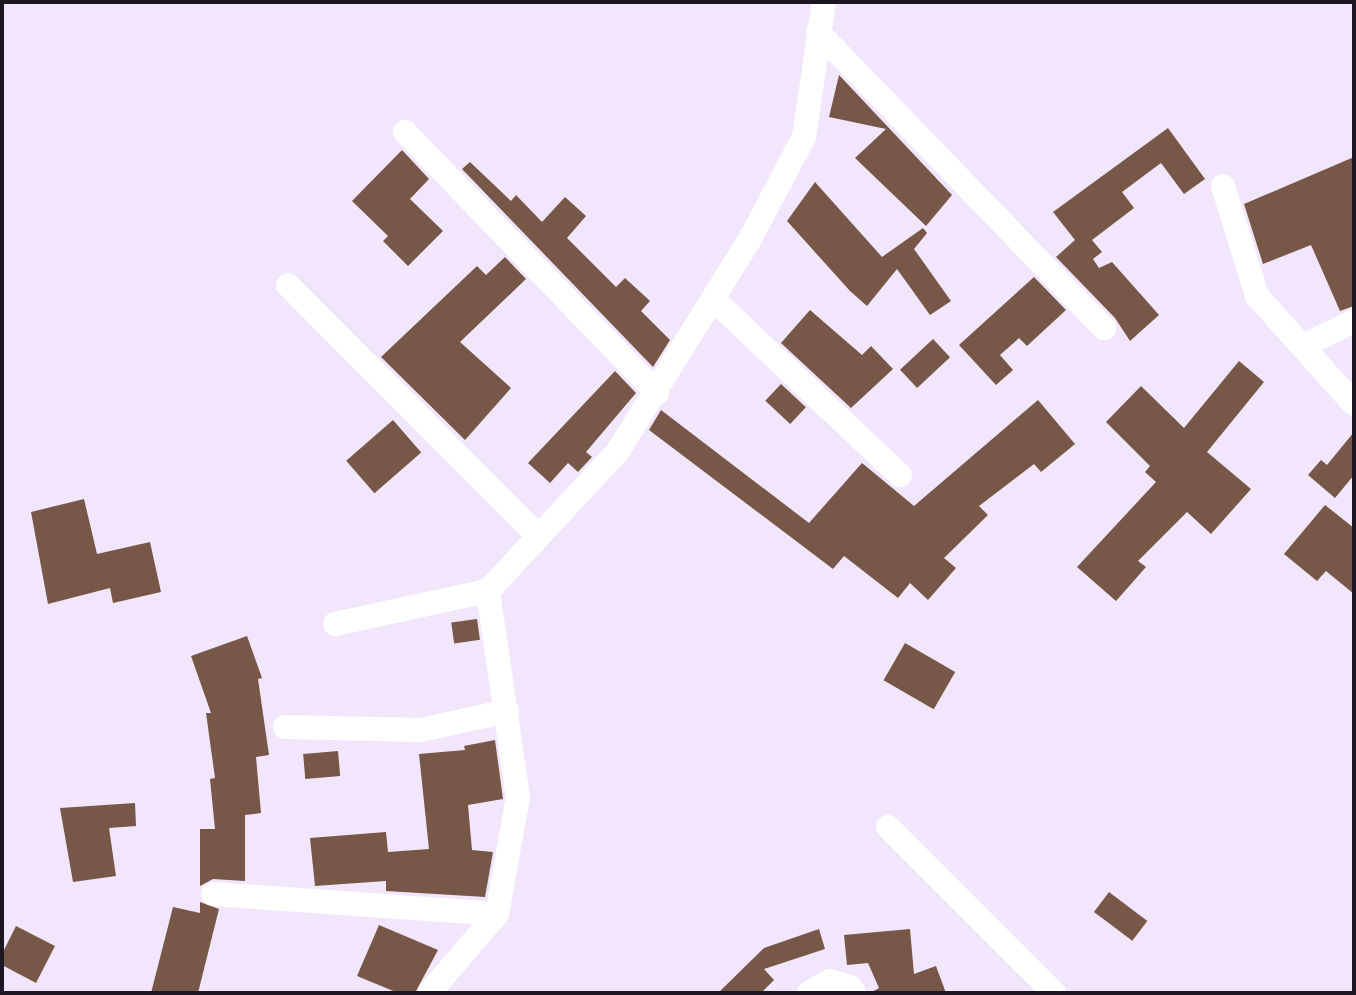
<!DOCTYPE html>
<style>
body{margin:0}
#map{position:relative;width:1356px;height:995px;overflow:hidden;background:#f1e6fb;font-family:"Asap Condensed",sans-serif}
div>[style]{position:absolute}
.building>*{inset:0;background:#775747;transform-origin:0 0}
.minor>*{height:24px;margin:-12px;padding:0 12px;transform-origin:12px;border-radius:12px;background:#fff}
span{translate:-50% -50%;white-space:nowrap;text-align:center;line-height:1.15;-webkit-text-stroke:7px #f1e6fb;paint-order:stroke}
.frame{position:absolute;inset:0;border:4px solid #1c1622;pointer-events:none}
</style>
<div id="map">
<div class="building">
<div style="clip-path:polygon(839px 75px,952px 195px,926px 226px,855px 158px,886px 129px,829px 117px)"></div>
<div style="clip-path:polygon(1168px 128px,1205px 179px,1184px 194px,1161px 163px,1122px 192px,1134px 208px,1092px 240px,1102px 252px,1093px 259px,1099px 268px,1112px 262px,1159px 315px,1130px 341px,1115px 318px,1056px 257px,1075px 240px,1053px 212px)"></div>
<div style="clip-path:polygon(402px 150px,429px 179px,410px 199px,443px 231px,408px 266px,383px 241px,388px 236px,352px 201px)"></div>
<div style="clip-path:polygon(1354px 157px,1354px 306px,1340px 311px,1311px 245px,1263px 264px,1244px 204px)"></div>
<div style="clip-path:polygon(470px 162px,511px 201px,516px 195px,542px 222px,565px 197px,586px 216px,567px 238px,616px 287px,625px 278px,650px 301px,641px 311px,670px 340px,653px 367px,462px 169px)"></div>
<div style="clip-path:polygon(815px 182px,882px 257px,923px 228px,927px 233px,914px 249px,951px 301px,930px 315px,897px 269px,867px 306px,850px 291px,787px 221px)"></div>
<div style="clip-path:polygon(505px 257px,526px 279px,460px 342px,511px 388px,465px 440px,381px 357px,477px 266px,486px 275px)"></div>
<div style="clip-path:polygon(1034px 277px,1066px 310px,1027px 346px,1019px 338px,1000px 355px,1013px 370px,996px 385px,959px 345px)"></div>
<div style="clip-path:polygon(810px 310px,862px 355px,871px 346px,893px 369px,851px 408px,781px 343px)"></div>
<div style="left:933px;top:339px;width:25px;height:45px;rotate:47deg"></div>
<div style="clip-path:polygon(1239px 361px,1264px 382px,1207px 452px,1251px 489px,1211px 534px,1187px 512px,1138px 561px,1146px 567px,1116px 601px,1077px 567px,1156px 482px,1145px 472px,1150px 466px,1106px 422px,1141px 386px,1184px 428px)"></div>
<div style="clip-path:polygon(615px 371px,636px 393px,586px 452px,592px 457px,578px 472px,568px 463px,550px 483px,528px 463px)"></div>
<div style="left:781px;top:384px;width:34px;height:23px;rotate:43deg"></div>
<div style="clip-path:polygon(1038px 400px,1075px 444px,1041px 472px,1034px 464px,979px 506px,988px 515px,944px 558px,956px 568px,928px 600px,910px 583px,898px 598px,844px 556px,833px 569px,649px 430px,661px 410px,809px 523px,862px 463px,914px 506px)"></div>
<div style="left:393px;top:420px;width:43px;height:62px;rotate:49deg"></div>
<div style="clip-path:polygon(1354px 432px,1354px 475px,1335px 498px,1308px 475px,1321px 460px,1327px 465px)"></div>
<div style="clip-path:polygon(84px 499px,97px 554px,150px 542px,161px 592px,113px 603px,110px 588px,48px 604px,31px 512px)"></div>
<div style="clip-path:polygon(1325px 505px,1354px 528px,1354px 594px,1326px 571px,1317px 581px,1284px 554px)"></div>
<div style="left:477px;top:619px;width:21px;height:26px;rotate:82deg"></div>
<div style="clip-path:polygon(247px 636px,262px 678px,258px 679px,269px 755px,256px 757px,261px 813px,245px 815px,245px 881px,213px 879px,200px 886px,200px 829px,215px 829px,210px 779px,215px 778px,206px 713px,211px 713px,191px 656px)"></div>
<div style="left:905px;top:643px;width:58px;height:43px;rotate:30deg"></div>
<div style="clip-path:polygon(495px 740px,503px 799px,468px 805px,472px 850px,493px 852px,485px 897px,386px 891px,386px 881px,315px 886px,310px 838px,386px 832px,388px 852px,429px 849px,419px 754px,465px 750px,464px 746px)"></div>
<div style="left:338px;top:751px;width:25px;height:35px;rotate:85deg"></div>
<div style="clip-path:polygon(135px 803px,136px 826px,109px 828px,116px 876px,73px 882px,60px 808px)"></div>
<div style="left:1109px;top:892px;width:48px;height:25px;rotate:37deg"></div>
<div style="clip-path:polygon(200px 902px,219px 909px,198px 993px,151px 993px,173px 907px,200px 913px)"></div>
<div style="clip-path:polygon(379px 925px,438px 950px,415px 993px,398px 993px,357px 976px)"></div>
<div style="clip-path:polygon(16px 926px,55px 946px,36px 983px,2px 965px,2px 954px)"></div>
<div style="clip-path:polygon(819px 929px,825px 949px,764px 969px,774px 980px,761px 993px,718px 993px,764px 948px)"></div>
<div style="clip-path:polygon(910px 929px,914px 974px,936px 966px,946px 993px,870px 993px,879px 988px,868px 963px,847px 965px,844px 935px)"></div>
</div>
<div class="minor">
<div style="left:818px;top:32px;width:412px;rotate:46deg"></div>
<div style="left:405px;top:132px;width:363px;rotate:46deg"></div>
<div style="left:1223px;top:186px;width:115px;rotate:72.8deg"></div>
<div style="left:1257px;top:296px;width:145px;rotate:48.1deg"></div>
<div style="left:288px;top:285px;width:353px;rotate:45.1deg"></div>
<div style="left:713px;top:299px;width:257px;rotate:43.3deg"></div>
<div style="left:1303px;top:346px;width:57px;rotate:-26.1deg"></div>
<div style="left:335px;top:624px;width:157px;rotate:-12.2deg"></div>
<div style="left:488px;top:591px;width:191px;rotate:-47.1deg"></div>
<div style="left:618px;top:451px;width:250px;rotate:-58.1deg"></div>
<div style="left:750px;top:239px;width:115px;rotate:-62.1deg"></div>
<div style="left:804px;top:137px;width:136px;rotate:-81.6deg"></div>
<div style="left:285px;top:727px;width:136px;rotate:1.3deg"></div>
<div style="left:421px;top:730px;width:88px;rotate:-12.5deg"></div>
<div style="left:888px;top:827px;width:235px;rotate:45deg"></div>
<div style="left:213px;top:894px;width:285px;rotate:4deg"></div>
<div style="left:429px;top:993px;width:104px;rotate:-49.3deg"></div>
<div style="left:497px;top:914px;width:119px;rotate:-79.8deg"></div>
<div style="left:518px;top:797px;width:208px;rotate:-98.3deg"></div>
<div style="left:809px;top:993px;width:24px;rotate:-30deg"></div>
<div style="left:830px;top:981px;width:21px;rotate:17deg"></div>
<div style="left:850px;top:987px;width:7px;rotate:56deg"></div>
</div>
<div class="frame"></div>
</div>
